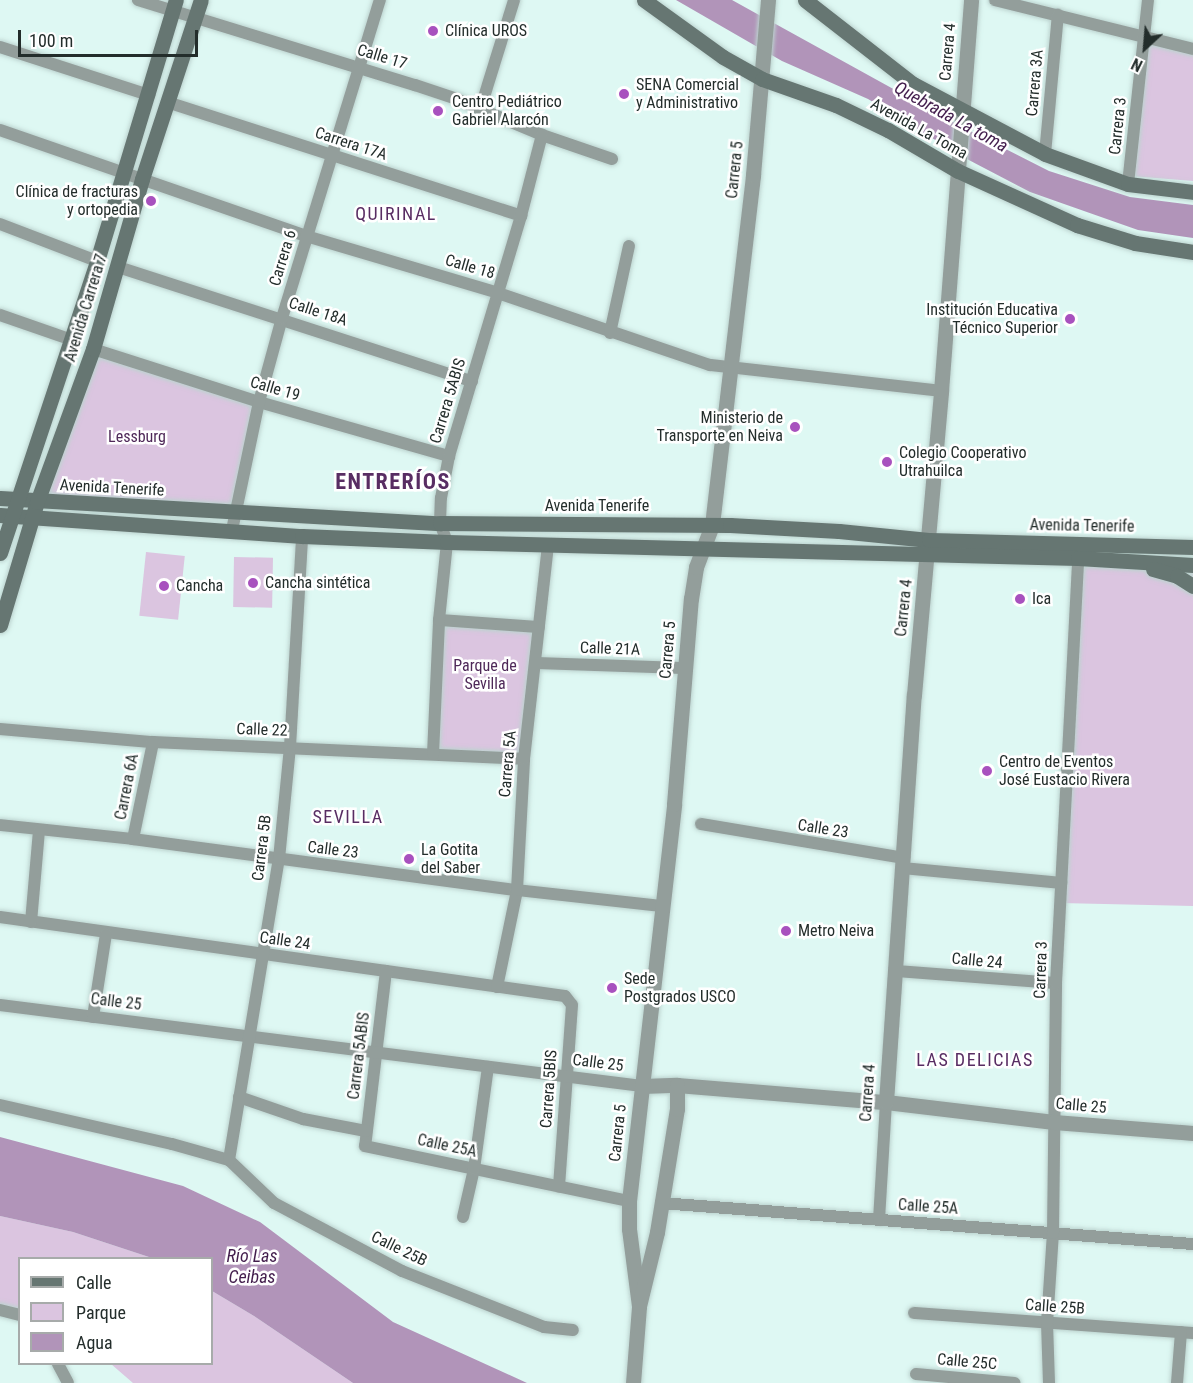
<!DOCTYPE html>
<meta charset="utf-8">
<style>
body{margin:0}
#map{position:relative;width:1193px;height:1383px;overflow:hidden;background:#def8f3;font-family:"Roboto Condensed",sans-serif}
div>[style]{position:absolute}
.green>*{inset:0;background:#dbc5e0;transform-origin:0 0}
.water>*{inset:0;background:#b194b9}
.roads{filter:drop-shadow(0 0 2px #bcd3cf) drop-shadow(0 0 2px #bcd3cf)}
.minor>*{height:12px;margin:-6px;padding:0 6px;transform-origin:6px;border-radius:6px;background:#939e9b}
.tertiary>*{height:15px;margin:-7.5px;padding:0 7.5px;transform-origin:7.5px;border-radius:7.5px;background:#939e9b}
.secondary>*{height:15px;margin:-7.5px;padding:0 7.5px;transform-origin:7.5px;border-radius:7.5px;background:#667672}
.dots>*{width:16px;height:16px;translate:-50% -50%;box-sizing:border-box;border:3px solid #fff;border-radius:50%}
span{translate:-50% -50%;white-space:nowrap;text-align:center;line-height:1.15;-webkit-text-stroke:5px #fff;paint-order:stroke}
.poi-label{font-size:16px;color:#232d2b}
.left{translate:0 -50%;text-align:left}
.right{translate:-100% -50%;text-align:right}
.street-label{font-size:16px;color:#232d2b}
.park-label{font-size:16px;color:#4e2858}
.water-label{font-size:18px;color:#431e4d;font-style:italic}
.neighbourhood-label{font-size:18px;color:#582d63;letter-spacing:1.5px}
.district-label{font-size:22px;color:#582d63;font-weight:700;letter-spacing:1.5px}
.legend{position:absolute;left:18px;top:1257px;width:195px;height:108px;box-sizing:border-box;background:#fff;border:2px solid #a7abaa;margin:0;padding:8px 10px;list-style:none;font-size:18px;color:#232d2b}
.legend li{display:flex;align-items:center;gap:12px;height:30px}
.legend b{width:30px;border:2px solid #a7abaa}
.north{position:absolute;left:1115px;top:18px;width:60px;height:60px;-webkit-text-stroke:4px #fff;paint-order:stroke;rotate:206deg;font-size:16px;font-weight:700;line-height:24px;text-align:center;color:#232d2b}
.north::after{content:'';display:block;margin:auto;width:21px;height:27px;background:#232d2b;clip-path:polygon(50% 0,100% 100%,50% 72%,0 100%)}
.scale{position:absolute;left:18px;top:30px;width:180px;height:27px;box-sizing:border-box;border:3px solid #232d2b;border-top:0;padding-left:8px;font-size:18px;line-height:21px;white-space:nowrap;color:#232d2b;-webkit-text-stroke:4px #fff;paint-order:stroke}
</style>
<div id="map">
<div class="green">
<div style="clip-path:polygon(1144px 38px,1193px 49px,1193px 181px,1130px 176px)"></div>
<div style="clip-path:polygon(93px 349px,259px 402px,235px 512px,37px 502px)"></div>
<div style="left:146px;top:552px;width:39px;height:64px;rotate:6deg"></div>
<div style="left:234px;top:557px;width:39px;height:50px;rotate:1deg"></div>
<div style="clip-path:polygon(1078px 558px,1193px 565px,1193px 906px,1060px 903px)"></div>
<div style="left:439px;top:620px;width:100px;height:134px;rotate:4deg"></div>
<div style="clip-path:polygon(0 1216px,73px 1232px,152px 1258px,20px 1258px,19px 1311px,0 1305px)"></div>
<div style="clip-path:polygon(212px 1291px,254px 1316px,353px 1383px,133px 1383px,111px 1364px,212px 1364px)"></div>
</div>
<div class="water">
<div style="clip-path:polygon(676px 0,732px 0,964px 128px,1049px 171px,1130px 197px,1193px 205px,1193px 238px,1138px 230px,1030px 192px,965px 158px,868px 99px,782px 61px)"></div>
<div style="clip-path:polygon(0 1137px,183px 1186px,260px 1222px,393px 1322px,527px 1383px,353px 1383px,254px 1316px,212px 1291px,212px 1258px,152px 1258px,73px 1232px,0 1216px)"></div>
</div>
<div class="roads">
<div class="minor">
<div style="left:138px;top:0;width:290px;rotate:17.1deg"></div>
<div style="left:415px;top:85px;width:41px;rotate:18.4deg"></div>
<div style="left:454px;top:98px;width:95px;rotate:22.8deg"></div>
<div style="left:542px;top:135px;width:74px;rotate:18.9deg"></div>
<div style="left:995px;top:0;width:204px;rotate:13.9deg"></div>
<div style="left:0;top:47px;width:157px;rotate:17.9deg"></div>
<div style="left:170px;top:103px;width:369px;rotate:17.8deg"></div>
<div style="left:480px;top:110px;width:115px;rotate:-72.8deg"></div>
<div style="left:0;top:130px;width:324px;rotate:19.1deg"></div>
<div style="left:306px;top:236px;width:200px;rotate:16.5deg"></div>
<div style="left:498px;top:293px;width:224px;rotate:18.8deg"></div>
<div style="left:710px;top:365px;width:232px;rotate:6.4deg"></div>
<div style="left:1045px;top:154px;width:140px;rotate:-84.7deg"></div>
<div style="left:1128px;top:184px;width:185px;rotate:-83.8deg"></div>
<div style="left:0;top:224px;width:104px;rotate:20.9deg"></div>
<div style="left:118px;top:267px;width:372px;rotate:17.9deg"></div>
<div style="left:0;top:315px;width:76px;rotate:19.1deg"></div>
<div style="left:610px;top:333px;width:89px;rotate:-77.7deg"></div>
<div style="left:93px;top:349px;width:174px;rotate:17.7deg"></div>
<div style="left:259px;top:402px;width:198px;rotate:15.9deg"></div>
<div style="left:232px;top:530px;width:131px;rotate:-78.1deg"></div>
<div style="left:259px;top:402px;width:87px;rotate:-74.7deg"></div>
<div style="left:282px;top:318px;width:333px;rotate:-72.9deg"></div>
<div style="left:439px;top:620px;width:100px;rotate:4deg"></div>
<div style="left:535px;top:663px;width:149px;rotate:1.9deg"></div>
<div style="left:0;top:729px;width:154px;rotate:4.9deg"></div>
<div style="left:153px;top:742px;width:371px;rotate:2.6deg"></div>
<div style="left:433px;top:754px;width:134px;rotate:-87.4deg"></div>
<div style="left:439px;top:620px;width:78px;rotate:-84.1deg"></div>
<div style="left:447px;top:542px;width:20px;rotate:-110deg"></div>
<div style="left:440px;top:523px;width:25px;rotate:-88deg"></div>
<div style="left:441px;top:498px;width:43px;rotate:-79.2deg"></div>
<div style="left:449px;top:456px;width:251px;rotate:-73.3deg"></div>
<div style="left:521px;top:216px;width:84px;rotate:-75.5deg"></div>
<div style="left:701px;top:824px;width:206px;rotate:9.5deg"></div>
<div style="left:0;top:825px;width:134px;rotate:6deg"></div>
<div style="left:133px;top:839px;width:387px;rotate:7.6deg"></div>
<div style="left:517px;top:890px;width:146px;rotate:6.3deg"></div>
<div style="left:133px;top:839px;width:99px;rotate:-78.3deg"></div>
<div style="left:903px;top:868px;width:159px;rotate:5.4deg"></div>
<div style="left:0;top:917px;width:570px;rotate:7.96deg"></div>
<div style="left:565px;top:996px;width:11px;rotate:52deg"></div>
<div style="left:572px;top:1005px;width:182px;rotate:94.1deg"></div>
<div style="left:31px;top:922px;width:92px;rotate:-85deg"></div>
<div style="left:386px;top:971px;width:176px;rotate:96.8deg"></div>
<div style="left:365px;top:1146px;width:270px;rotate:11.8deg"></div>
<div style="left:896px;top:971px;width:160px;rotate:4.3deg"></div>
<div style="left:497px;top:987px;width:99px;rotate:-78.3deg"></div>
<div style="left:517px;top:890px;width:131px;rotate:-86.9deg"></div>
<div style="left:524px;top:759px;width:216px;rotate:-83.6deg"></div>
<div style="left:0;top:1005px;width:647px;rotate:7.19deg"></div>
<div style="left:93px;top:1017px;width:84px;rotate:-81.1deg"></div>
<div style="left:239px;top:1097px;width:68px;rotate:19deg"></div>
<div style="left:303px;top:1119px;width:64px;rotate:10.8deg"></div>
<div style="left:0;top:1105px;width:176px;rotate:12.8deg"></div>
<div style="left:172px;top:1144px;width:59px;rotate:15.7deg"></div>
<div style="left:229px;top:1160px;width:62px;rotate:43.7deg"></div>
<div style="left:274px;top:1203px;width:145px;rotate:28deg"></div>
<div style="left:402px;top:1271px;width:153px;rotate:21.5deg"></div>
<div style="left:544px;top:1327px;width:29px;rotate:6deg"></div>
<div style="left:229px;top:1160px;width:305px;rotate:-80.6deg"></div>
<div style="left:279px;top:859px;width:113px;rotate:-84.4deg"></div>
<div style="left:290px;top:747px;width:211px;rotate:-86.7deg"></div>
<div style="left:661px;top:1203px;width:534px;rotate:4.41deg"></div>
<div style="left:463px;top:1217px;width:49px;rotate:-77.1deg"></div>
<div style="left:474px;top:1169px;width:103px;rotate:-82.2deg"></div>
<div style="left:879px;top:1220px;width:118px;rotate:-86.6deg"></div>
<div style="left:0;top:1310px;width:21px;rotate:14deg"></div>
<div style="left:914px;top:1313px;width:280px;rotate:4.1deg"></div>
<div style="left:58px;top:1364px;width:21px;rotate:62deg"></div>
<div style="left:916px;top:1374px;width:99px;rotate:5.2deg"></div>
<div style="left:1049px;top:1383px;width:60px;rotate:-91.9deg"></div>
<div style="left:1047px;top:1323px;width:90px;rotate:-86.2deg"></div>
<div style="left:1053px;top:1233px;width:250px;rotate:-89.3deg"></div>
<div style="left:1056px;top:983px;width:426px;rotate:-87deg"></div>
<div style="left:1177px;top:1383px;width:51px;rotate:-85.5deg"></div>
</div>
<div class="tertiary">
<div style="left:642px;top:1086px;width:35px;rotate:-2deg"></div>
<div style="left:677px;top:1085px;width:210px;rotate:4.7deg"></div>
<div style="left:886px;top:1102px;width:169px;rotate:6.8deg"></div>
<div style="left:1054px;top:1122px;width:139px;rotate:4.5deg"></div>
<div style="left:886px;top:1102px;width:408px;rotate:-86.1deg"></div>
<div style="left:914px;top:695px;width:305px;rotate:-84.9deg"></div>
<div style="left:941px;top:391px;width:392px;rotate:-85.6deg"></div>
<div style="left:639px;top:1306px;width:78px;rotate:-97.4deg"></div>
<div style="left:629px;top:1229px;width:28px;rotate:-90deg"></div>
<div style="left:629px;top:1201px;width:400px;rotate:-83.5deg"></div>
<div style="left:674px;top:804px;width:206px;rotate:-85.3deg"></div>
<div style="left:691px;top:599px;width:32px;rotate:-81deg"></div>
<div style="left:696px;top:567px;width:45px;rotate:-69.1deg"></div>
<div style="left:712px;top:525px;width:352px;rotate:-83.3deg"></div>
<div style="left:753px;top:175px;width:176px;rotate:-85.1deg"></div>
<div style="left:633px;top:1383px;width:77px;rotate:-85.5deg"></div>
<div style="left:639px;top:1306px;width:76px;rotate:-76.3deg"></div>
<div style="left:657px;top:1232px;width:125px;rotate:-80.8deg"></div>
<div style="left:677px;top:1109px;width:24px;rotate:-90deg"></div>
</div>
<div class="secondary">
<div style="left:644px;top:0;width:97px;rotate:35.8deg"></div>
<div style="left:723px;top:57px;width:45px;rotate:29.4deg"></div>
<div style="left:762px;top:79px;width:78px;rotate:19.4deg"></div>
<div style="left:836px;top:105px;width:58px;rotate:25.7deg"></div>
<div style="left:888px;top:130px;width:81px;rotate:30.4deg"></div>
<div style="left:958px;top:171px;width:131px;rotate:24.4deg"></div>
<div style="left:1077px;top:225px;width:61px;rotate:17.2deg"></div>
<div style="left:1135px;top:243px;width:59px;rotate:8.8deg"></div>
<div style="left:805px;top:0;width:137px;rotate:37.9deg"></div>
<div style="left:913px;top:84px;width:149px;rotate:27.9deg"></div>
<div style="left:1045px;top:154px;width:88px;rotate:19.9deg"></div>
<div style="left:1128px;top:184px;width:65px;rotate:7deg"></div>
<div style="left:0;top:498px;width:441px;rotate:3.3deg"></div>
<div style="left:440px;top:523px;width:290px;rotate:0.4deg"></div>
<div style="left:730px;top:525px;width:109px;rotate:3.2deg"></div>
<div style="left:839px;top:531px;width:90px;rotate:5.7deg"></div>
<div style="left:929px;top:540px;width:264px;rotate:1.5deg"></div>
<div style="left:0;top:515px;width:303px;rotate:4deg"></div>
<div style="left:302px;top:536px;width:145px;rotate:2.4deg"></div>
<div style="left:447px;top:542px;width:631px;rotate:1.45deg"></div>
<div style="left:1078px;top:558px;width:115px;rotate:3.5deg"></div>
<div style="left:0;top:553px;width:308px;rotate:-71.6deg"></div>
<div style="left:97px;top:261px;width:273px;rotate:-73.2deg"></div>
<div style="left:1153px;top:569px;width:25px;rotate:16deg"></div>
<div style="left:1177px;top:576px;width:19px;rotate:32deg"></div>
<div style="left:0;top:625px;width:128px;rotate:-73.3deg"></div>
<div style="left:37px;top:502px;width:163px;rotate:-69.9deg"></div>
<div style="left:93px;top:349px;width:177px;rotate:-73.9deg"></div>
<div style="left:142px;top:179px;width:188px;rotate:-71.8deg"></div>
</div>
</div>
<div class="dots">
<div style="left:433px;top:31px;background:#a851be"></div>
<div style="left:624px;top:94px;background:#a851be"></div>
<div style="left:438px;top:111px;background:#a851be"></div>
<div style="left:151px;top:201px;background:#a851be"></div>
<div style="left:1070px;top:319px;background:#a851be"></div>
<div style="left:795px;top:427px;background:#a851be"></div>
<div style="left:887px;top:462px;background:#a851be"></div>
<div style="left:253px;top:583px;background:#a851be"></div>
<div style="left:164px;top:586px;background:#a851be"></div>
<div style="left:1020px;top:599px;background:#a851be"></div>
<div style="left:987px;top:771px;background:#a851be"></div>
<div style="left:409px;top:859px;background:#a851be"></div>
<div style="left:786px;top:931px;background:#a851be"></div>
<div style="left:612px;top:988px;background:#a851be"></div>
</div>
<div class="poi-label">
<span class="left" style="left:445px;top:31px">Clínica UROS</span>
<span class="left" style="left:636px;top:94px">SENA Comercial<br>y Administrativo</span>
<span class="left" style="left:452px;top:111px">Centro Pediátrico<br>Gabriel Alarcón</span>
<span class="right" style="left:138px;top:201px">Clínica de fracturas<br>y ortopedia</span>
<span class="right" style="left:1058px;top:319px">Institución Educativa<br>Técnico Superior</span>
<span class="right" style="left:783px;top:427px">Ministerio de<br>Transporte en Neiva</span>
<span class="left" style="left:899px;top:462px">Colegio Cooperativo<br>Utrahuilca</span>
<span class="left" style="left:265px;top:583px">Cancha sintética</span>
<span class="left" style="left:176px;top:586px">Cancha</span>
<span class="left" style="left:1032px;top:599px">Ica</span>
<span class="left" style="left:999px;top:771px">Centro de Eventos<br>José Eustacio Rivera</span>
<span class="left" style="left:421px;top:859px">La Gotita<br>del Saber</span>
<span class="left" style="left:798px;top:931px">Metro Neiva</span>
<span class="left" style="left:624px;top:988px">Sede<br>Postgrados USCO</span>
</div>
<div class="street-label">
<span style="left:948px;top:52px;rotate:-85deg">Carrera 4</span>
<span style="left:382px;top:57px;rotate:17deg">Calle 17</span>
<span style="left:1035px;top:83px;rotate:-85deg">Carrera 3A</span>
<span style="left:1118px;top:126px;rotate:-84deg">Carrera 3</span>
<span style="left:919px;top:129px;rotate:29deg">Avenida La Toma</span>
<span style="left:351px;top:144px;rotate:18deg">Carrera 17A</span>
<span style="left:735px;top:170px;rotate:-84deg">Carrera 5</span>
<span style="left:283px;top:258px;rotate:-73deg">Carrera 6</span>
<span style="left:470px;top:267px;rotate:16deg">Calle 18</span>
<span style="left:86px;top:308px;rotate:-73deg">Avenida Carrera 7</span>
<span style="left:318px;top:312px;rotate:18deg">Calle 18A</span>
<span style="left:275px;top:389px;rotate:16deg">Calle 19</span>
<span style="left:448px;top:401px;rotate:-73deg">Carrera 5ABIS</span>
<span style="left:112px;top:488px;rotate:3deg">Avenida Tenerife</span>
<span style="left:597px;top:506px">Avenida Tenerife</span>
<span style="left:1082px;top:526px;rotate:1deg">Avenida Tenerife</span>
<span style="left:904px;top:608px;rotate:-84deg">Carrera 4</span>
<span style="left:610px;top:649px;rotate:2deg">Calle 21A</span>
<span style="left:668px;top:650px;rotate:-85deg">Carrera 5</span>
<span style="left:262px;top:730px;rotate:2deg">Calle 22</span>
<span style="left:508px;top:764px;rotate:-85deg">Carrera 5A</span>
<span style="left:127px;top:787px;rotate:-79deg">Carrera 6A</span>
<span style="left:823px;top:829px;rotate:9deg">Calle 23</span>
<span style="left:262px;top:848px;rotate:-83deg">Carrera 5B</span>
<span style="left:333px;top:850px;rotate:7deg">Calle 23</span>
<span style="left:285px;top:941px;rotate:8deg">Calle 24</span>
<span style="left:977px;top:961px;rotate:5deg">Calle 24</span>
<span style="left:1041px;top:970px;rotate:-88deg">Carrera 3</span>
<span style="left:116px;top:1002px;rotate:7deg">Calle 25</span>
<span style="left:359px;top:1056px;rotate:-83deg">Carrera 5ABIS</span>
<span style="left:598px;top:1063px;rotate:7deg">Calle 25</span>
<span style="left:549px;top:1089px;rotate:-86deg">Carrera 5BIS</span>
<span style="left:868px;top:1093px;rotate:-86deg">Carrera 4</span>
<span style="left:1081px;top:1106px;rotate:5deg">Calle 25</span>
<span style="left:618px;top:1133px;rotate:-84deg">Carrera 5</span>
<span style="left:447px;top:1146px;rotate:12deg">Calle 25A</span>
<span style="left:928px;top:1207px;rotate:4deg">Calle 25A</span>
<span style="left:399px;top:1249px;rotate:26deg">Calle 25B</span>
<span style="left:1055px;top:1307px;rotate:4deg">Calle 25B</span>
<span style="left:967px;top:1362px;rotate:5deg">Calle 25C</span>
</div>
<div class="park-label">
<span style="left:137px;top:437px">Lessburg</span>
<span style="left:485px;top:675px">Parque de<br>Sevilla</span>
</div>
<div class="water-label">
<span style="left:951px;top:117px;rotate:29deg">Quebrada La toma</span>
<span style="left:252px;top:1267px">Río Las<br>Ceibas</span>
</div>
<div class="neighbourhood-label">
<span style="left:396px;top:214px">QUIRINAL</span>
<span style="left:348px;top:817px">SEVILLA</span>
<span style="left:975px;top:1060px">LAS DELICIAS</span>
</div>
<div class="district-label">
<span style="left:393px;top:482px">ENTRERÍOS</span>
</div>
<ul class="legend">
<li><b style="height:8px;background:#667672"></b>Calle</li>
<li><b style="height:16px;background:#dbc5e0"></b>Parque</li>
<li><b style="height:16px;background:#b194b9"></b>Agua</li>
</ul>
<div class="north">N</div>
<div class="scale">100 m</div>
</div>
